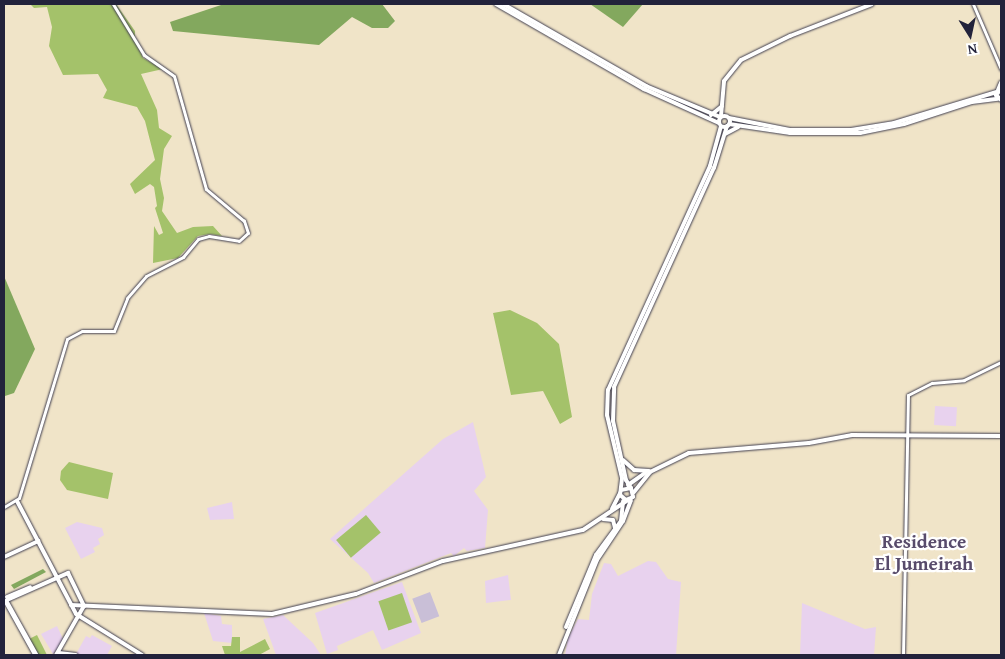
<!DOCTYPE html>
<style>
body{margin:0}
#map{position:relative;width:1005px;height:659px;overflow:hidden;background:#f0e4c8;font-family:"Gentium Book Plus",serif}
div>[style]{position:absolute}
.built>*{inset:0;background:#e8d2ee;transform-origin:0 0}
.industrial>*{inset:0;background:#c9bfd7;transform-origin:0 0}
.green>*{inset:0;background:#a4c26a;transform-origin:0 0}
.forest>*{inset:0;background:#83a85e}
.roads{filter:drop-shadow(0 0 1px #413f50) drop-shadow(0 0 1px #413f50)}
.tertiary>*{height:3px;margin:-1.5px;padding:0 1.5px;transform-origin:1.5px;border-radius:1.5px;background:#fff}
.secondary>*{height:4px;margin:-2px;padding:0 2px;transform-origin:2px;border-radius:2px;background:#fff}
.secondary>.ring{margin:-2px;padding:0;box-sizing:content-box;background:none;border:4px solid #fff;border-radius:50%}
.primary>*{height:4.5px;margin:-2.25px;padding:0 2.25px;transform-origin:2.25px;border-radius:2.25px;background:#fff}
span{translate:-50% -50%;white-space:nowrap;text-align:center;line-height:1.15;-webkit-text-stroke:4.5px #fff;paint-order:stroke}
.quarter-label{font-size:19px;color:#584b6b;font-weight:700}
.frame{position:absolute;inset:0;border:5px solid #22223b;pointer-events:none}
.north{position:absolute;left:945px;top:10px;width:50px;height:50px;-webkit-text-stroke:4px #fff;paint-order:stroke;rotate:170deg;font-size:14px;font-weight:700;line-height:20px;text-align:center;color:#22223b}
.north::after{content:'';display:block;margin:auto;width:18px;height:22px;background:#22223b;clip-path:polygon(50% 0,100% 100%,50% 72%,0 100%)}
</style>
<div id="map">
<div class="built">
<div style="left:935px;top:406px;width:22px;height:19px;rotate:3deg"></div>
<div style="clip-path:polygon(473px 422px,486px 477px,474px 491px,488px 510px,485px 548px,467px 551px,464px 548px,454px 556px,451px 553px,374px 583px,368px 573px,330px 539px,443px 439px)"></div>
<div style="clip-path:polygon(232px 502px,234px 519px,210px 520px,207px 508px)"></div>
<div style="clip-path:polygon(77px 522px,102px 528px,104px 535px,98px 539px,100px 544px,93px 548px,95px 552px,81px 559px,65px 528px)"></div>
<div style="clip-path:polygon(648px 561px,656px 562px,668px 579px,681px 582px,676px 655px,565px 655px,568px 638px,578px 619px,589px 620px,592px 594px,604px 563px,611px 564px,618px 576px)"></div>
<div style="clip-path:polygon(508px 575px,511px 600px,486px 603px,485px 581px)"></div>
<div style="clip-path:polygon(402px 582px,421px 633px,382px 650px,373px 630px,337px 646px,338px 650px,327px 654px,315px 613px)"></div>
<div style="clip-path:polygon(802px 603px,865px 629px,876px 627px,874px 655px,800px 655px)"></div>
<div style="clip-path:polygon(204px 613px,221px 616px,222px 624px,232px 625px,232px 643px,213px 641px)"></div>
<div style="clip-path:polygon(283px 615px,313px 643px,321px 655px,276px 655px,263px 619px)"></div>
<div style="clip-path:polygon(57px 626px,64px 641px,53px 654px,41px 634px)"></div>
<div style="clip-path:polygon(92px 635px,112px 646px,107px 655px,76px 654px,86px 636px,90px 638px)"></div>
</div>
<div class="industrial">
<div style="left:430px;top:592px;width:26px;height:19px;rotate:69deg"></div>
</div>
<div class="green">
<div style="clip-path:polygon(30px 4px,116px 4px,135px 31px,135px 40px,143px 58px,163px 69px,141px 74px,157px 110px,159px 128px,172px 136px,164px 149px,160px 179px,164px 198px,162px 211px,177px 233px,193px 227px,213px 226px,222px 236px,210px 234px,198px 236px,178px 258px,153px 263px,154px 226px,159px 235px,163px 233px,155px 208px,157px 206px,154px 187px,150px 184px,135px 194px,130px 184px,155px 160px,145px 121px,137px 107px,103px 98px,107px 90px,98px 74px,63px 75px,49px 46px,52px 27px,47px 7px,34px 8px)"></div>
<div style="clip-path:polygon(510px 310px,537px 323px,559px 344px,572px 417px,560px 424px,543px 391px,511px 395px,493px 313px)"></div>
<div style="clip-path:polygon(69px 462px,113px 473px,108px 499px,67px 490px,60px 480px,61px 471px)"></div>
<div style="left:366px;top:515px;width:23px;height:39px;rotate:50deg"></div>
<div style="left:402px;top:593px;width:31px;height:25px;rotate:71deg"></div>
<div style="clip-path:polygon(37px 635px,47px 655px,38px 655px,29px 639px)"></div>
<div style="clip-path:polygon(232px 637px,240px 637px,240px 652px,265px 639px,270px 649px,259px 655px,225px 655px,222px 646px,231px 646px)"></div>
</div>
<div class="forest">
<div style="clip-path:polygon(224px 4px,382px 4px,395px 21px,388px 28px,372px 28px,352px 17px,319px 45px,173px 31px,170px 22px)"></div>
<div style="clip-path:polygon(590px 4px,643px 4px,623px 27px)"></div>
<div style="clip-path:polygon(4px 276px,35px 349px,14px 393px,5px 396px)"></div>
<div style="clip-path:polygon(43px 569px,46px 572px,14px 589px,11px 585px)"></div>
</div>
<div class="roads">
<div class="tertiary">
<div style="left:973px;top:4px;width:71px;rotate:66.7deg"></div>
<div style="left:4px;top:507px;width:17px;rotate:-31deg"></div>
<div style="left:19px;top:498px;width:166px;rotate:-73.2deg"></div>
<div style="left:67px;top:339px;width:17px;rotate:-28deg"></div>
<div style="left:82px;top:331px;width:32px"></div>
<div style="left:114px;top:331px;width:35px;rotate:-68deg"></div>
<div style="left:127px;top:298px;width:29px;rotate:-49deg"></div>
<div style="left:146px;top:276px;width:42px;rotate:-27.2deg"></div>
<div style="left:183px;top:257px;width:23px;rotate:-50deg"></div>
<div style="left:198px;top:239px;width:11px;rotate:-15deg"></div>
<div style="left:209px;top:236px;width:30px;rotate:9deg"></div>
<div style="left:239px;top:241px;width:12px;rotate:-42deg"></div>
<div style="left:248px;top:233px;width:13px;rotate:-108deg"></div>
<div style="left:244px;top:221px;width:50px;rotate:-139.9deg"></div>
<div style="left:206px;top:189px;width:117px;rotate:-105.8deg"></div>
<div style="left:174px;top:76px;width:37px;rotate:-145deg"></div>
<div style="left:144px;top:55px;width:60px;rotate:-121.3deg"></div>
<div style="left:903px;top:655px;width:260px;rotate:-88.9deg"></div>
<div style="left:908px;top:395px;width:27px;rotate:-27deg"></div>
<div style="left:932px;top:383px;width:32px;rotate:-5deg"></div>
<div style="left:964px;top:380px;width:41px;rotate:-25.9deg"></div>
</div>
<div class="secondary">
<div style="left:496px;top:4px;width:171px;rotate:29.9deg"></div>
<div style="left:644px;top:89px;width:82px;rotate:24.4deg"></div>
<div style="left:503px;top:4px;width:165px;rotate:29.8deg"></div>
<div style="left:646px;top:86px;width:80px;rotate:22.7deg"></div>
<div style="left:1001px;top:89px;width:8px;rotate:130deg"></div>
<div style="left:996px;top:95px;width:7px;rotate:45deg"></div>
<div style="left:998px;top:90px;width:8px;rotate:-67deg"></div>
<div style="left:711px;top:115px;width:14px;rotate:-39deg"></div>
<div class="ring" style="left:718.5px;top:115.5px;width:7px;height:7px"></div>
<div style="left:721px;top:116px;width:35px;rotate:-85deg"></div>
<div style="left:724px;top:81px;width:27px;rotate:-51deg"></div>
<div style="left:741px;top:60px;width:55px;rotate:-26.1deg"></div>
<div style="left:790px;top:36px;width:88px;rotate:-21.3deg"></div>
<div style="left:729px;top:118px;width:62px;rotate:11.1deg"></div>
<div style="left:790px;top:130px;width:61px"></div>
<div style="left:851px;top:130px;width:44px;rotate:-9.2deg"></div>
<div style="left:894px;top:123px;width:108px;rotate:-16.8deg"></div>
<div style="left:729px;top:124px;width:62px;rotate:8.4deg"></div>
<div style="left:790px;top:133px;width:70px"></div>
<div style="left:860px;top:133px;width:45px;rotate:-11.6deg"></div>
<div style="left:904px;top:124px;width:71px;rotate:-17.9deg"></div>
<div style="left:972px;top:102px;width:26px;rotate:-7deg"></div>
<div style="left:725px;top:134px;width:15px;rotate:-28deg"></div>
<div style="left:623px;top:460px;width:15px;rotate:42deg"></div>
<div style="left:634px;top:470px;width:15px;rotate:4deg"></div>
<div style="left:628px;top:485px;width:21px;rotate:-35deg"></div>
<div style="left:631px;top:488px;width:9px;rotate:-122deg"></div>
<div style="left:626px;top:480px;width:60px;rotate:-102.4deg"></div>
<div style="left:613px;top:421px;width:34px;rotate:-88deg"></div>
<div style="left:614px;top:387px;width:241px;rotate:-65.5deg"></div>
<div style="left:714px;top:168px;width:44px;rotate:-72.8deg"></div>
<div style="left:621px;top:490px;width:10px;rotate:-11deg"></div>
<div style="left:631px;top:488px;width:9px;rotate:77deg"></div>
<div style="left:633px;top:497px;width:8px;rotate:157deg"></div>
<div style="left:626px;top:500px;width:8px;rotate:-140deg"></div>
<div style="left:620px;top:495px;width:17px;rotate:-83deg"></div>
<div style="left:622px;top:478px;width:65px;rotate:-103.4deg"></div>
<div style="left:607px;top:415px;width:25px;rotate:-88deg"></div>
<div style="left:608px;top:390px;width:246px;rotate:-65.5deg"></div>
<div style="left:710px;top:166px;width:41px;rotate:-74.6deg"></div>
<div style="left:634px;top:492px;width:26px;rotate:-51deg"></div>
<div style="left:650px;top:472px;width:43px;rotate:-26deg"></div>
<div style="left:689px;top:453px;width:120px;rotate:-4.8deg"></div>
<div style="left:809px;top:443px;width:44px;rotate:-10.5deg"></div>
<div style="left:852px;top:435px;width:149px;rotate:0.4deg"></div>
<div style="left:17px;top:501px;width:127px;rotate:62.4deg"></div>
<div style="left:76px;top:614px;width:78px;rotate:31.8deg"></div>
<div style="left:612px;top:509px;width:18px;rotate:-63deg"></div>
<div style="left:603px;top:519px;width:10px;rotate:6deg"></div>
<div style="left:613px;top:520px;width:8px;rotate:76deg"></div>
<div style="left:4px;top:557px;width:38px;rotate:-25deg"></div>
<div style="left:7px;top:597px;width:25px;rotate:-23deg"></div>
<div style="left:7px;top:600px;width:67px;rotate:-23.9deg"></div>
<div style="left:68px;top:573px;width:37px;rotate:64deg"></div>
<div style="left:71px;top:605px;width:201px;rotate:2.6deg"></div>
<div style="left:272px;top:614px;width:86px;rotate:-13.4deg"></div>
<div style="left:356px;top:594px;width:93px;rotate:-20.8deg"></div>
<div style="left:443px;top:561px;width:143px;rotate:-12.5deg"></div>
<div style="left:583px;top:530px;width:54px;rotate:-33.7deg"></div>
<div style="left:566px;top:627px;width:78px;rotate:-67.4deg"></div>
<div style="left:596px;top:555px;width:42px;rotate:-53.7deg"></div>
<div style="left:621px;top:521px;width:20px;rotate:-84deg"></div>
<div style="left:59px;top:653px;width:17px;rotate:7deg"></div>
<div style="left:56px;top:655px;width:56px;rotate:-60.3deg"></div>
<div style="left:559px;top:655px;width:102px;rotate:-68.2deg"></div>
<div style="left:597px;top:560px;width:47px;rotate:-56.3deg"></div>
<div style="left:623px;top:521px;width:22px;rotate:-69deg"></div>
</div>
<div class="primary">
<div style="left:6px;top:601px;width:62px;rotate:60.9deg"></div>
</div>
</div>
<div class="quarter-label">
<span style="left:924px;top:553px">Residence<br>El Jumeirah</span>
</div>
<div class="frame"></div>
<div class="north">N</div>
</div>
